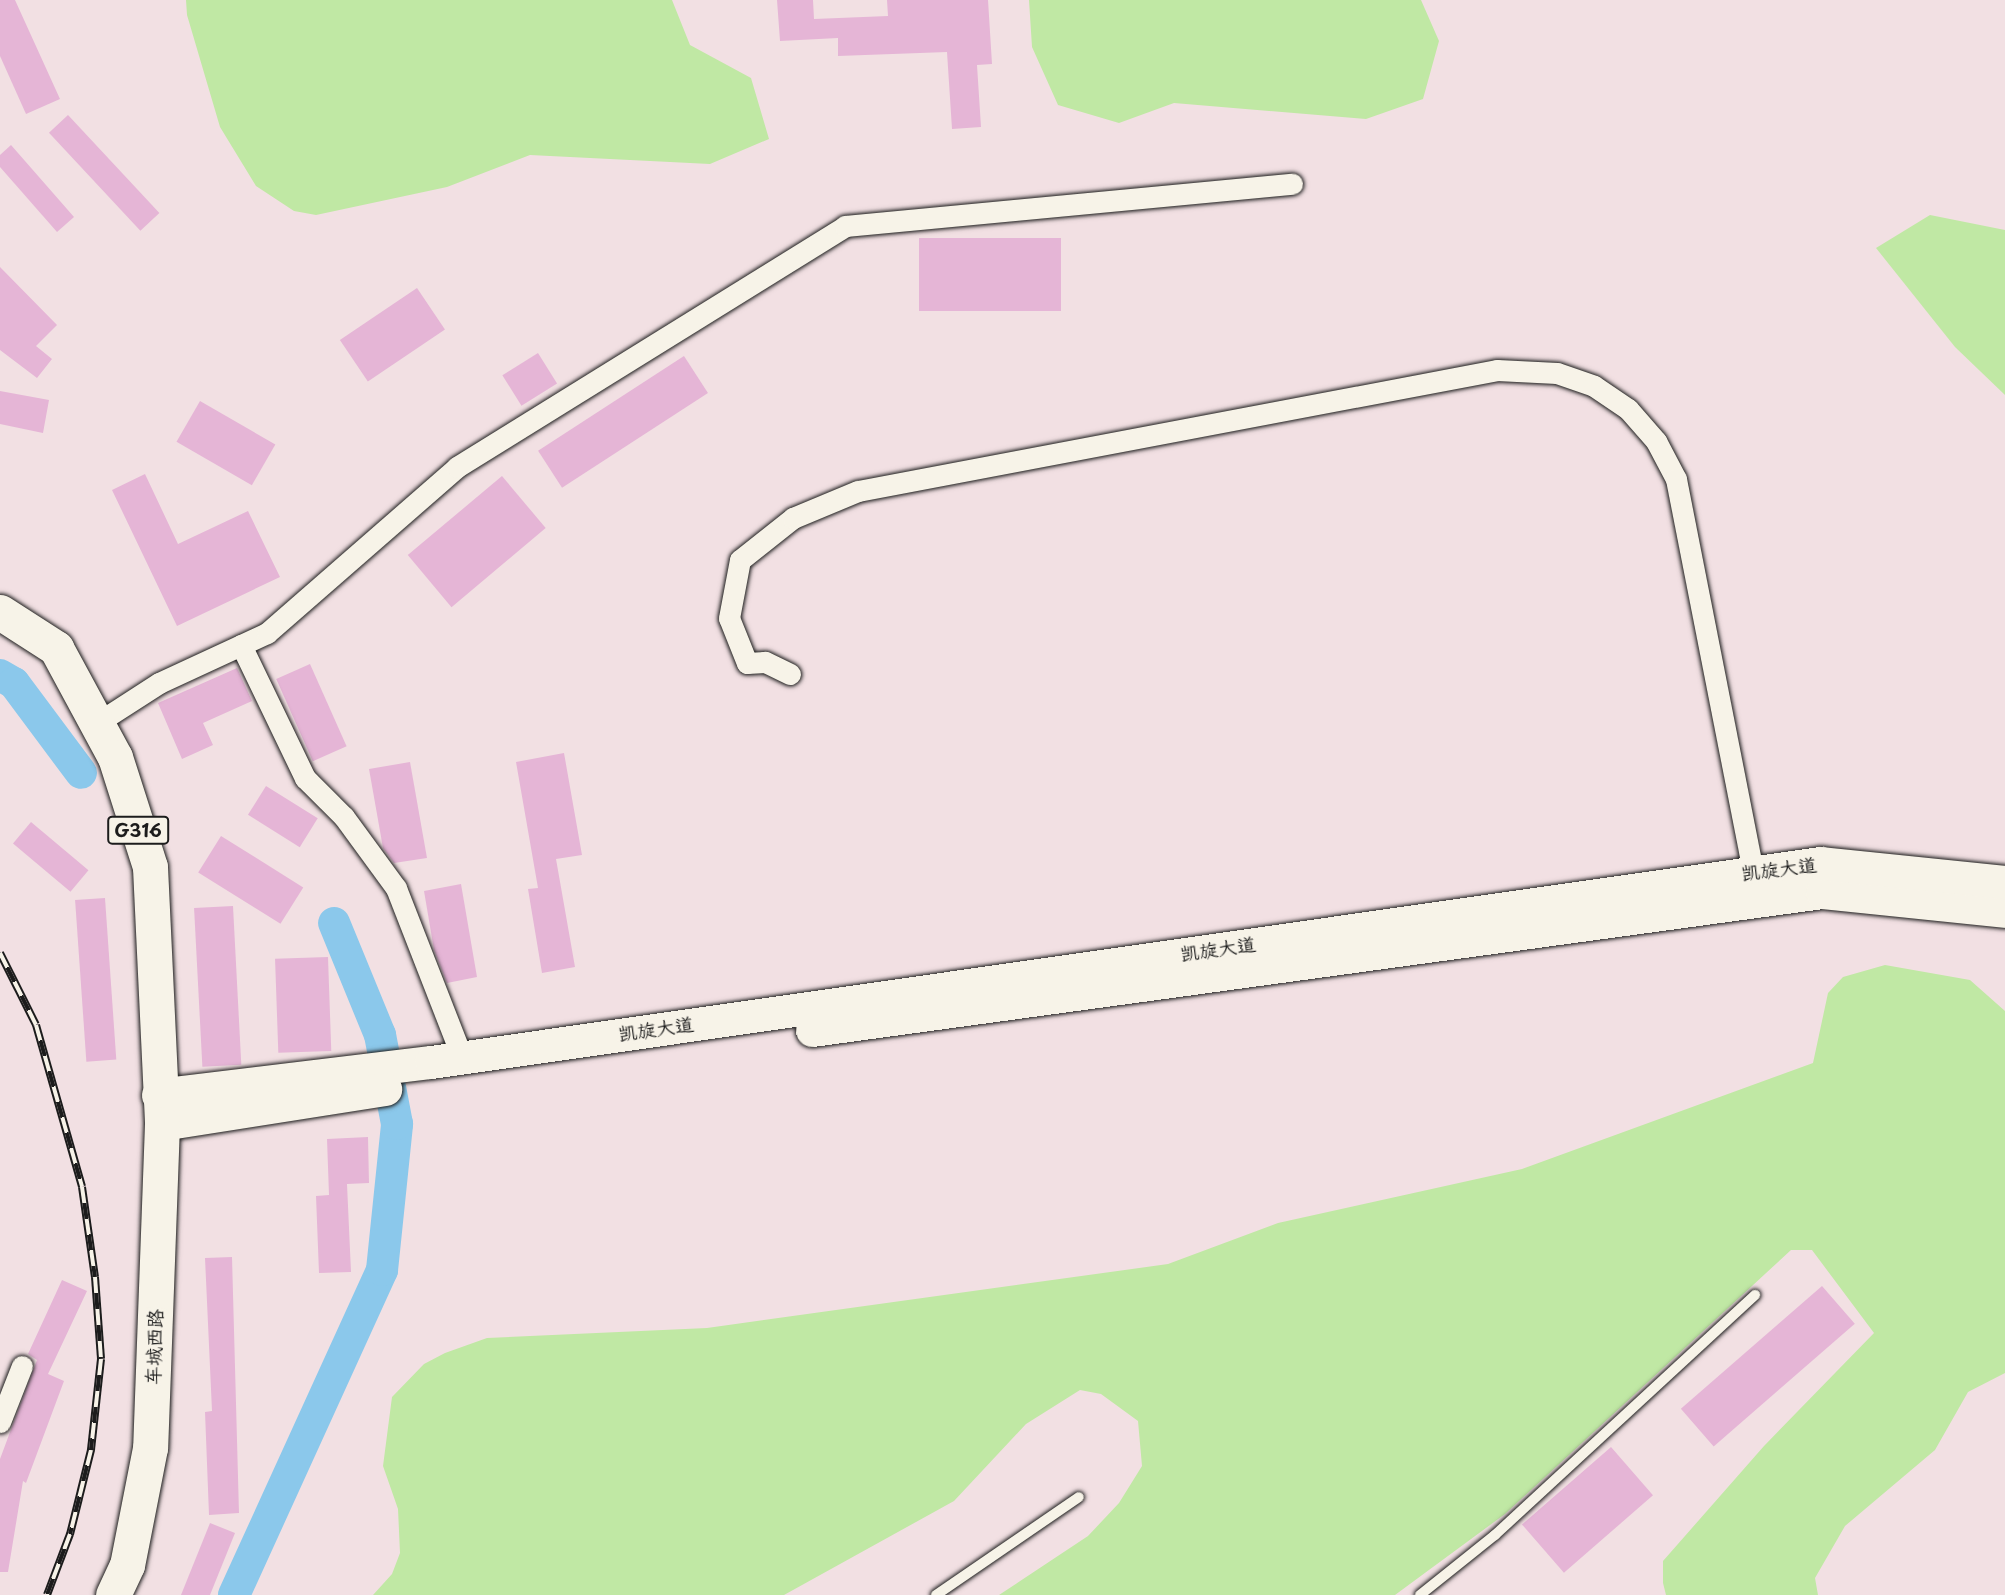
<!DOCTYPE html>
<meta charset="utf-8">
<style>
body{margin:0}
#map{position:relative;width:2005px;height:1595px;overflow:hidden;background:#f2e0e3;font-family:"Playpen Sans","LXGW WenKai TC",sans-serif}
div>[style]{position:absolute}
.green>*{inset:0;background:#c0e8a4}
.river>*{height:32px;margin:-16px;padding:0 16px;transform-origin:16px;border-radius:16px;background:#8bc8eb}
.building>*{inset:0;background:#e5b5d6;transform-origin:0 0}
.roads{filter:drop-shadow(0 0 2px #1c1c1c) drop-shadow(0 0 2px #1c1c1c)}
.service>*{height:10px;margin:-5px;padding:0 5px;transform-origin:5px;border-radius:5px;background:#f7f3e8}
.minor>*{height:21px;margin:-10.5px;padding:0 10.5px;transform-origin:10.5px;border-radius:10.5px;background:#f7f3e8}
.primary>*{height:33px;margin:-16.5px;padding:0 16.5px;transform-origin:16.5px;border-radius:16.5px;background:#f7f3e8}
.trunk>*{height:35px;margin:-17.5px;padding:0 17.5px;transform-origin:17.5px;border-radius:17.5px;background:#f7f3e8}
.rail>*{height:8px;margin-top:-4px;transform-origin:0;background:repeating-linear-gradient(90deg,#f7f3e8 0 16px,#1c1c1c 0 32px);box-sizing:border-box;border-block:2px solid #1c1c1c}
span{translate:-50% -50%;white-space:nowrap;text-align:center;line-height:1.15;-webkit-text-stroke:6px #f7f3e8;paint-order:stroke}
.shield-label span{padding:2px 5px;background:#f7f3e8;border:2px solid;border-radius:5px;-webkit-text-stroke-width:0}
.shield-label{font-size:18px;color:#1c1c1c;font-weight:700}
.street-label{font-size:19px;color:#1c1c1c}
</style>
<div id="map">
<div class="green">
<div style="clip-path:polygon(186px 0,672px 0,690px 45px,751px 78px,769px 139px,710px 164px,530px 155px,447px 187px,316px 215px,294px 211px,256px 186px,220px 127px,187px 15px)"></div>
<div style="clip-path:polygon(1029px 0,1421px 0,1439px 41px,1423px 99px,1366px 119px,1174px 103px,1119px 123px,1058px 105px,1032px 47px)"></div>
<div style="clip-path:polygon(1930px 215px,2005px 230px,2005px 395px,1955px 347px,1876px 248px)"></div>
<div style="clip-path:polygon(1885px 965px,1970px 980px,2005px 1011px,2005px 1373px,1968px 1392px,1935px 1450px,1845px 1526px,1815px 1578px,1818px 1595px,1666px 1595px,1663px 1583px,1663px 1561px,1764px 1446px,1874px 1333px,1812px 1250px,1791px 1250px,1505px 1514px,1395px 1595px,999px 1595px,1088px 1536px,1119px 1503px,1142px 1466px,1138px 1421px,1101px 1394px,1080px 1390px,1026px 1424px,954px 1501px,784px 1595px,373px 1595px,392px 1574px,400px 1553px,398px 1509px,383px 1466px,392px 1397px,424px 1364px,445px 1353px,487px 1338px,707px 1328px,1168px 1264px,1278px 1223px,1522px 1169px,1813px 1063px,1828px 993px,1843px 977px)"></div>
</div>
<div class="river">
<div style="left:0;top:675px;width:16px;rotate:30deg"></div>
<div style="left:14px;top:683px;width:112px;rotate:53.3deg"></div>
<div style="left:234px;top:1595px;width:357px;rotate:-65.5deg"></div>
<div style="left:382px;top:1270px;width:147px;rotate:-84.1deg"></div>
<div style="left:397px;top:1124px;width:91px;rotate:-100.8deg"></div>
<div style="left:380px;top:1035px;width:121px;rotate:-112.3deg"></div>
</div>
<div class="building">
<div style="clip-path:polygon(0 0,15px 0,60px 99px,26px 114px,0 56px)"></div>
<div style="clip-path:polygon(777px 0,813px 0,814px 19px,888px 16px,887px 0,988px 0,992px 64px,977px 65px,981px 127px,952px 129px,947px 52px,838px 56px,838px 38px,780px 41px)"></div>
<div style="left:68px;top:115px;width:134px;height:26px;rotate:47deg"></div>
<div style="clip-path:polygon(11px 145px,74px 217px,57px 232px,0 167px,0 155px)"></div>
<div style="left:1061px;top:238px;width:73px;height:142px;rotate:90deg"></div>
<div style="clip-path:polygon(0 267px,57px 325px,36px 346px,52px 359px,37px 378px,0 350px)"></div>
<div style="left:417px;top:288px;width:50px;height:93px;rotate:56deg"></div>
<div style="left:538px;top:353px;width:36px;height:42px;rotate:58deg"></div>
<div style="left:684px;top:356px;width:44px;height:174px;rotate:57deg"></div>
<div style="clip-path:polygon(0 391px,49px 400px,43px 433px,0 424px)"></div>
<div style="left:200px;top:401px;width:87px;height:47px;rotate:30deg"></div>
<div style="clip-path:polygon(145px 474px,178px 544px,248px 511px,280px 577px,177px 626px,112px 490px)"></div>
<div style="left:502px;top:476px;width:68px;height:123px;rotate:50deg"></div>
<div style="left:310px;top:664px;width:90px;height:37px;rotate:66deg"></div>
<div style="clip-path:polygon(237px 668px,252px 701px,203px 723px,213px 745px,182px 759px,158px 703px)"></div>
<div style="clip-path:polygon(564px 753px,582px 855px,556px 859px,575px 967px,542px 973px,528px 889px,538px 888px,516px 762px)"></div>
<div style="clip-path:polygon(410px 762px,427px 858px,394px 863px,383px 848px,369px 769px)"></div>
<div style="left:266px;top:786px;width:61px;height:34px;rotate:32deg"></div>
<div style="left:31px;top:822px;width:75px;height:28px;rotate:40deg"></div>
<div style="left:221px;top:836px;width:97px;height:43px;rotate:32deg"></div>
<div style="clip-path:polygon(461px 884px,477px 977px,447px 983px,434px 950px,424px 891px)"></div>
<div style="left:105px;top:898px;width:162px;height:30px;rotate:86deg"></div>
<div style="left:233px;top:906px;width:159px;height:39px;rotate:87deg"></div>
<div style="left:328px;top:957px;width:94px;height:53px;rotate:88deg"></div>
<div style="clip-path:polygon(368px 1137px,369px 1183px,347px 1184px,351px 1272px,319px 1273px,316px 1196px,329px 1195px,327px 1139px)"></div>
<div style="clip-path:polygon(232px 1257px,239px 1513px,209px 1515px,205px 1412px,212px 1411px,205px 1258px)"></div>
<div style="clip-path:polygon(62px 1280px,87px 1291px,48px 1374px,64px 1381px,26px 1483px,23px 1481px,8px 1572px,0 1572px,0 1459px,37px 1360px,28px 1354px)"></div>
<div style="left:1822px;top:1286px;width:50px;height:187px;rotate:49deg"></div>
<div style="left:1611px;top:1447px;width:64px;height:118px;rotate:49deg"></div>
<div style="clip-path:polygon(210px 1523px,235px 1533px,210px 1595px,181px 1595px)"></div>
</div>
<div class="roads">
<div class="service">
<div style="left:936px;top:1595px;width:173px;rotate:-34.4deg"></div>
<div style="left:1420px;top:1595px;width:96px;rotate:-38.7deg"></div>
<div style="left:1495px;top:1535px;width:354px;rotate:-42.7deg"></div>
</div>
<div class="minor">
<div style="left:241px;top:645px;width:148px;rotate:64.3deg"></div>
<div style="left:305px;top:778px;width:55px;rotate:45deg"></div>
<div style="left:344px;top:817px;width:88px;rotate:53.8deg"></div>
<div style="left:396px;top:888px;width:181px;rotate:68.7deg"></div>
<div style="left:790px;top:674px;width:28px;rotate:-154deg"></div>
<div style="left:765px;top:662px;width:18px;rotate:177deg"></div>
<div style="left:747px;top:663px;width:48px;rotate:-111.8deg"></div>
<div style="left:729px;top:618px;width:59px;rotate:-79.3deg"></div>
<div style="left:740px;top:560px;width:68px;rotate:-38.4deg"></div>
<div style="left:793px;top:518px;width:70px;rotate:-22.6deg"></div>
<div style="left:858px;top:491px;width:650px;rotate:-10.72deg"></div>
<div style="left:1497px;top:370px;width:60px;rotate:2.9deg"></div>
<div style="left:1557px;top:373px;width:39px;rotate:19deg"></div>
<div style="left:1594px;top:386px;width:41px;rotate:34.1deg"></div>
<div style="left:1628px;top:409px;width:43px;rotate:48.8deg"></div>
<div style="left:1656px;top:441px;width:43px;rotate:62.2deg"></div>
<div style="left:1676px;top:479px;width:401px;rotate:78.9deg"></div>
<div style="left:97px;top:723px;width:74px;rotate:-32.8deg"></div>
<div style="left:159px;top:683px;width:119px;rotate:-24.8deg"></div>
<div style="left:267px;top:633px;width:252px;rotate:-41.1deg"></div>
<div style="left:457px;top:467px;width:457px;rotate:-31.8deg"></div>
<div style="left:845px;top:226px;width:449px;rotate:-5.4deg"></div>
<div style="left:0;top:1422px;width:60px;rotate:-68.6deg"></div>
</div>
<div class="primary">
<div style="left:812px;top:1030px;width:1019px;rotate:-7.78deg"></div>
<div style="left:1822px;top:892px;width:184px;rotate:5.9deg"></div>
<div style="left:158px;top:1095px;width:275px;rotate:-6.9deg"></div>
<div style="left:431px;top:1062px;width:1404px;rotate:-8.15deg"></div>
<div style="left:1821px;top:863px;width:185px;rotate:5.9deg"></div>
<div style="left:162px;top:1124px;width:226px;rotate:-8.9deg"></div>
</div>
<div class="trunk">
<div style="left:0;top:612px;width:67px;rotate:32.7deg"></div>
<div style="left:56px;top:648px;width:124px;rotate:61.6deg"></div>
<div style="left:115px;top:757px;width:115px;rotate:72.3deg"></div>
<div style="left:150px;top:867px;width:257px;rotate:87.3deg"></div>
<div style="left:162px;top:1124px;width:324px;rotate:92.1deg"></div>
<div style="left:150px;top:1448px;width:119px;rotate:101.1deg"></div>
<div style="left:127px;top:1565px;width:33px;rotate:115deg"></div>
</div>
</div>
<div class="rail">
<div style="left:0;top:953px;width:80px;rotate:63.4deg"></div>
<div style="left:36px;top:1025px;width:168px;rotate:74.1deg"></div>
<div style="left:82px;top:1187px;width:91px;rotate:81.8deg"></div>
<div style="left:95px;top:1277px;width:82px;rotate:85.8deg"></div>
<div style="left:101px;top:1359px;width:92px;rotate:96.3deg"></div>
<div style="left:91px;top:1450px;width:87px;rotate:104deg"></div>
<div style="left:70px;top:1534px;width:65px;rotate:110.7deg"></div>
</div>
<div class="shield-label">
<span style="left:138px;top:830px">G316</span>
</div>
<div class="street-label">
<span style="left:1779px;top:869px;rotate:-7deg">凯旋大道</span>
<span style="left:1218px;top:949px;rotate:-8deg">凯旋大道</span>
<span style="left:656px;top:1029px;rotate:-8deg">凯旋大道</span>
<span style="left:154px;top:1347px;rotate:-88deg">车城西路</span>
</div>
</div>
